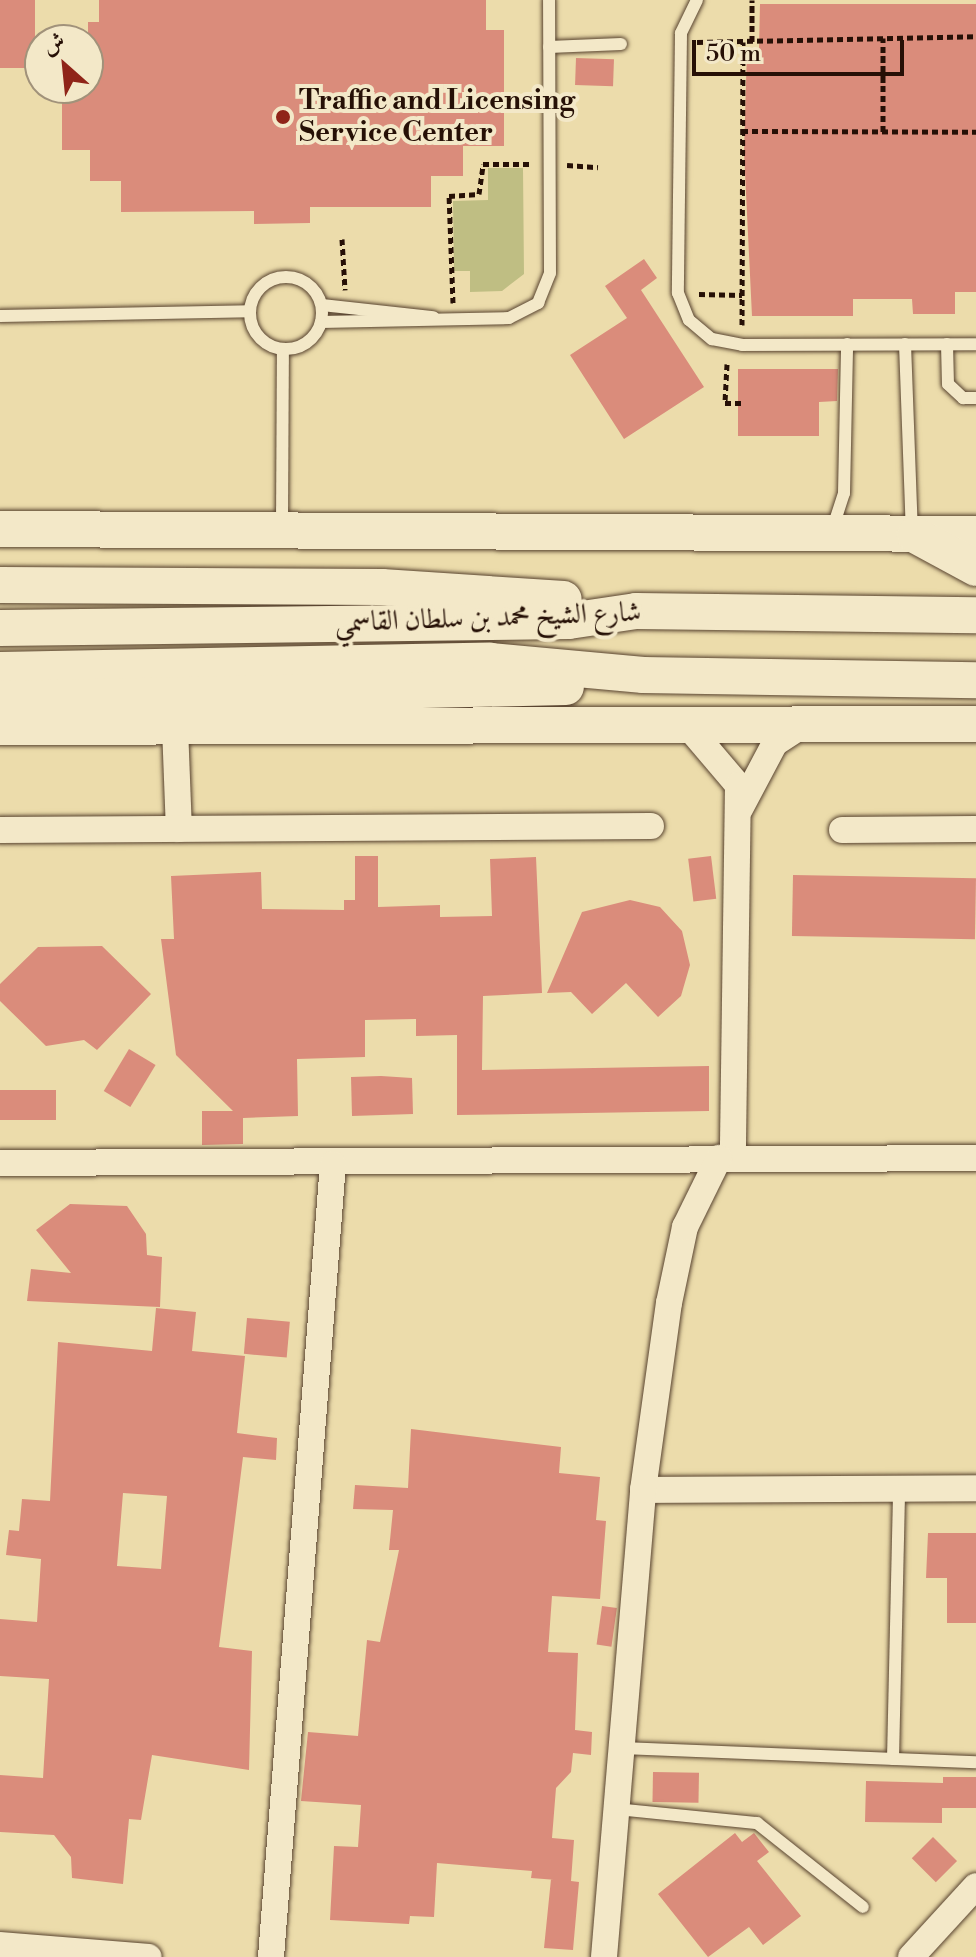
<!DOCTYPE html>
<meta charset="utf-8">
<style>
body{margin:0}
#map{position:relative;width:976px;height:1957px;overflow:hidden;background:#ecdcab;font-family:"Libre Bodoni",Amiri,serif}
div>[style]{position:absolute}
.green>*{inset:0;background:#bfbe83}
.building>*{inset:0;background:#da8c7b;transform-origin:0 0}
.path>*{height:5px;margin-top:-2.5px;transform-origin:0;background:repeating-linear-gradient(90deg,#261006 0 6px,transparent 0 10px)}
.roads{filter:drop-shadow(0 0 2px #58432f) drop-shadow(0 0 2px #58432f)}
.lane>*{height:12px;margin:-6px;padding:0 6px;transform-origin:6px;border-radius:6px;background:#f3e8c8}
.lane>.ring{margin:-6px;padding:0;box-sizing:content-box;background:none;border:12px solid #f3e8c8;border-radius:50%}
.street>*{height:26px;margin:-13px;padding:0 13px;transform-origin:13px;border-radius:13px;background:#f3e8c8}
.secondary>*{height:36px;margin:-18px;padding:0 18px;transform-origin:18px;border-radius:18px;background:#f3e8c8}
.dots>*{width:22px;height:22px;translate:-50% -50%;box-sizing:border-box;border:4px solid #f3e8c8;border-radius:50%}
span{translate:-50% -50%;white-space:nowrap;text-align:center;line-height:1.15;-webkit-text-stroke:8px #f3e8c8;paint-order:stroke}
.poi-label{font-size:28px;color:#261006;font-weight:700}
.left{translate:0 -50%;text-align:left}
.street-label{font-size:28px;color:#261006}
.north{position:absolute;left:24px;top:24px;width:80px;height:80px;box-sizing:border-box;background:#f3e8c8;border:2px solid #a1927a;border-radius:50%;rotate:333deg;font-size:22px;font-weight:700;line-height:32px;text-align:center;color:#261006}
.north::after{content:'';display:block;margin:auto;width:28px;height:36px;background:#8f2418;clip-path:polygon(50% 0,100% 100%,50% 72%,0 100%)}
.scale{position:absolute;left:692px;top:40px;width:212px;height:36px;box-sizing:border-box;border:4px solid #261006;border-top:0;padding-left:10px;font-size:24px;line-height:28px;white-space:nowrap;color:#261006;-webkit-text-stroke:6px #f3e8c8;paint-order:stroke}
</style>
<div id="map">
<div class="green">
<div style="clip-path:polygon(488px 168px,523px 168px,524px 274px,502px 291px,470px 292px,470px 271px,454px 271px,453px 201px,488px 200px)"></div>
</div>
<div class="building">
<div style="left:0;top:0;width:35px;height:68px"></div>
<div style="clip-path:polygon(99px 0,486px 0,486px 30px,504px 30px,504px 146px,463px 146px,463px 176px,431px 176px,431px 207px,310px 207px,310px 223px,254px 224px,254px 211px,121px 212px,121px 181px,90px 181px,90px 150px,62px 150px,62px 88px,88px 88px,88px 22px,99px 22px)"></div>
<div style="clip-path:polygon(760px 4px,976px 4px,976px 292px,955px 292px,955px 314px,913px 314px,912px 299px,853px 299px,853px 316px,752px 316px,744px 152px,747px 49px,759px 49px)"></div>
<div style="left:576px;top:58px;width:38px;height:27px;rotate:2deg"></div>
<div style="clip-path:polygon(644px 259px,657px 278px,641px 290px,704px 387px,624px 439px,570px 355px,627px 318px,605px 286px)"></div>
<div style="clip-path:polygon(738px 369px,838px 369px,837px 401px,819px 402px,819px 436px,738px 436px)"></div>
<div style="clip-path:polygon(355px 856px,378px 856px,378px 907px,440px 905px,440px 917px,492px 916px,490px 859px,536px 857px,542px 993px,483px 996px,482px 1070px,709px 1066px,709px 1111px,457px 1115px,457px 1035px,416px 1036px,416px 1019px,365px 1020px,365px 1057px,297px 1059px,298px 1116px,243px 1118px,243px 1144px,202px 1145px,202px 1111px,233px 1111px,176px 1055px,161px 939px,174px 939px,171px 876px,261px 872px,262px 909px,344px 910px,344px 900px,355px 900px)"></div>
<div style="left:711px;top:856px;width:43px;height:23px;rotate:83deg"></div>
<div style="left:793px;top:875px;width:183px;height:61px;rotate:1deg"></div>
<div style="clip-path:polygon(630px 900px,660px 907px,682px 931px,690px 965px,681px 996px,658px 1017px,626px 983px,592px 1014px,571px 992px,547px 993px,582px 912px)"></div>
<div style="clip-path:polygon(102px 946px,151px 994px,97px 1050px,84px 1040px,46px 1046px,0 1001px,0 984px,38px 947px)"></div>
<div style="left:129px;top:1049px;width:31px;height:49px;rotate:31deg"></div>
<div style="clip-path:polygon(381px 1076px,412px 1078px,413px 1114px,352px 1116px,351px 1077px)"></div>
<div style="left:56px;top:1090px;width:30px;height:56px;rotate:90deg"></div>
<div style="clip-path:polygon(70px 1204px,127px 1206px,146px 1234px,147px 1255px,162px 1257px,160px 1307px,27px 1301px,31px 1269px,71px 1273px,36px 1230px)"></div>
<div style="clip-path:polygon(evenodd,156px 1308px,196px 1312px,192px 1351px,245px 1356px,237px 1433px,277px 1438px,276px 1460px,243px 1457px,219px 1647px,252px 1651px,249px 1770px,152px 1755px,141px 1820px,129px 1819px,123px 1884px,72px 1878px,71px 1857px,54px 1835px,0 1832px,0 1775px,43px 1778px,49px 1679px,0 1676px,0 1619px,37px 1622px,41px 1559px,6px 1555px,9px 1530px,19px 1531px,22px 1499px,50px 1501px,58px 1342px,152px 1351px,156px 1308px,123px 1493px,167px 1496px,161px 1569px,117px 1566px,123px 1493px)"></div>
<div style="left:247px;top:1318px;width:43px;height:36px;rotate:5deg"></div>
<div style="clip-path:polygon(411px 1429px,561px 1447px,559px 1473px,600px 1477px,596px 1520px,606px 1521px,600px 1599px,552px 1596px,548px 1652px,578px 1653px,575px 1730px,592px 1732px,591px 1755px,573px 1753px,571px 1772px,556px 1788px,552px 1838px,574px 1840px,571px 1881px,579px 1882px,573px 1950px,544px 1948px,551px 1879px,570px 1881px,531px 1878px,532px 1871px,437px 1863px,434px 1917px,410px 1916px,409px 1924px,330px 1920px,334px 1846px,358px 1847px,361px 1805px,301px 1801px,308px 1732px,358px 1736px,367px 1640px,380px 1642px,399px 1550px,389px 1550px,393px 1510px,353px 1509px,355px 1485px,408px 1488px)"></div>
<div style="clip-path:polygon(928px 1533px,976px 1533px,976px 1623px,947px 1623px,947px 1578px,926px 1578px)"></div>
<div style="left:602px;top:1606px;width:15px;height:39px;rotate:8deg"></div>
<div style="left:653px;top:1772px;width:46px;height:30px;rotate:1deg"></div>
<div style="clip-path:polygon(943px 1777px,976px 1777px,976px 1808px,942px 1808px,942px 1823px,865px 1822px,866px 1781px,943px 1783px)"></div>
<div style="clip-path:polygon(735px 1833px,742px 1842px,754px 1833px,769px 1852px,757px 1861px,801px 1916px,763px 1945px,749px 1927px,708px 1957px,658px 1894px)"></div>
<div style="left:933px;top:1837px;width:34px;height:30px;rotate:45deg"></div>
</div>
<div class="path">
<div style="left:697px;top:42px;width:279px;rotate:-1.2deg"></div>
<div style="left:752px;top:42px;width:42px;rotate:-90deg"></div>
<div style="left:742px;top:131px;width:234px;rotate:0.2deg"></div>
<div style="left:883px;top:132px;width:94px;rotate:-90deg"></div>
<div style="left:567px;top:165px;width:31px;rotate:4deg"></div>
<div style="left:342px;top:239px;width:51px;rotate:86.6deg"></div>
<div style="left:699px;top:294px;width:43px;rotate:1.3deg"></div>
<div style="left:453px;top:303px;width:107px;rotate:-92.1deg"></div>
<div style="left:449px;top:196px;width:30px;rotate:-4deg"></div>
<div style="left:479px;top:194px;width:30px;rotate:-82deg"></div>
<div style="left:483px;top:164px;width:50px"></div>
<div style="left:742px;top:325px;width:283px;rotate:-89.8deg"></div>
<div style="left:727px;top:364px;width:39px;rotate:93deg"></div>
<div style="left:725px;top:403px;width:17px"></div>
</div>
<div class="roads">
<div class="lane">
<div style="left:697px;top:0;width:37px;rotate:116deg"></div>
<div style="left:681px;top:33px;width:260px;rotate:90.7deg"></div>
<div style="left:678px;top:293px;width:29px;rotate:68deg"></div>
<div style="left:689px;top:320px;width:30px;rotate:40deg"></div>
<div style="left:712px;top:339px;width:31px;rotate:11deg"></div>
<div style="left:742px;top:345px;width:234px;rotate:-0.2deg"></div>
<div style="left:549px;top:47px;width:72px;rotate:-2.4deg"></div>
<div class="ring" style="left:250px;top:277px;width:60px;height:60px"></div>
<div style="left:322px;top:305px;width:112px;rotate:6.2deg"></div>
<div style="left:0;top:316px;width:250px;rotate:-1.1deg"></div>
<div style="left:321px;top:322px;width:188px;rotate:-1.2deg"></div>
<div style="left:509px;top:318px;width:33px;rotate:-27deg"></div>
<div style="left:538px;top:303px;width:32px;rotate:-68deg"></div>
<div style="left:550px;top:273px;width:273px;rotate:-90.2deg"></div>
<div style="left:905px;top:344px;width:188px;rotate:87.9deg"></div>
<div style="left:947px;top:344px;width:40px;rotate:88.6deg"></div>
<div style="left:948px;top:384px;width:21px;rotate:43deg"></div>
<div style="left:963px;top:398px;width:13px"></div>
<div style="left:282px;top:526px;width:177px;rotate:-89.7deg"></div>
<div style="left:833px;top:527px;width:36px;rotate:-72deg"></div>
<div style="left:844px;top:493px;width:149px;rotate:-88.8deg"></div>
<div style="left:622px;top:1748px;width:354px;rotate:2.3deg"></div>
<div style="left:893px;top:1759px;width:270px;rotate:-88.7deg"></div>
<div style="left:616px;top:1809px;width:142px;rotate:5.7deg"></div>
<div style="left:757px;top:1823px;width:135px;rotate:38.4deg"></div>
</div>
<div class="street">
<div style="left:686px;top:724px;width:80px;rotate:49.6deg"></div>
<div style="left:738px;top:785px;width:372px;rotate:90.8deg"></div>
<div style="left:175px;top:727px;width:102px;rotate:87.8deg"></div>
<div style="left:740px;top:809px;width:75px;rotate:-62.1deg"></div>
<div style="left:775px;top:743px;width:33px;rotate:-33deg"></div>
<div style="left:0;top:830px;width:651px;rotate:-0.35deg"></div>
<div style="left:842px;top:830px;width:134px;rotate:-0.4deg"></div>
<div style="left:0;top:1163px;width:976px;rotate:-0.29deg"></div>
<div style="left:643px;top:1490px;width:333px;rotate:-0.3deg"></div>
<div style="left:0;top:1945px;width:149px;rotate:4.6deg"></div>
<div style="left:271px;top:1957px;width:795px;rotate:-85.53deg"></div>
<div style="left:604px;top:1957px;width:469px;rotate:-85.2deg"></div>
<div style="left:643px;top:1490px;width:189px;rotate:-82.1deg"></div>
<div style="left:669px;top:1303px;width:78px;rotate:-78.1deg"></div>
<div style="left:685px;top:1227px;width:77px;rotate:-63.8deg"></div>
<div style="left:911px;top:1957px;width:96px;rotate:-47.5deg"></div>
</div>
<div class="secondary">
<div style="left:0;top:529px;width:976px;rotate:0.29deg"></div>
<div style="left:915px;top:535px;width:69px;rotate:28.4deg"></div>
<div style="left:0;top:585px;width:382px;rotate:0.3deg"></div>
<div style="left:382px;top:587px;width:182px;rotate:3.8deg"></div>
<div style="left:0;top:628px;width:569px;rotate:-0.7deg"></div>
<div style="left:569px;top:621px;width:68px;rotate:-8.5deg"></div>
<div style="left:636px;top:611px;width:340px;rotate:0.7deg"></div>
<div style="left:0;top:670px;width:490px;rotate:-1.1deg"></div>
<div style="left:490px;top:661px;width:154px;rotate:5.2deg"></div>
<div style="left:643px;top:675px;width:333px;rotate:0.9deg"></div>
<div style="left:0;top:699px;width:566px;rotate:-1.21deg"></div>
<div style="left:0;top:727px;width:976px;rotate:-0.18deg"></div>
</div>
</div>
<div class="dots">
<div style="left:283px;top:117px;background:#8f2418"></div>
</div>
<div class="poi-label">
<span class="left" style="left:299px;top:117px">Traffic and Licensing<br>Service Center</span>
</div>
<div class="street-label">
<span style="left:488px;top:618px;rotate:-2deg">شارع الشيخ محمد بن سلطان القاسمي</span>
</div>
<div class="north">ش</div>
<div class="scale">50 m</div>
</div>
